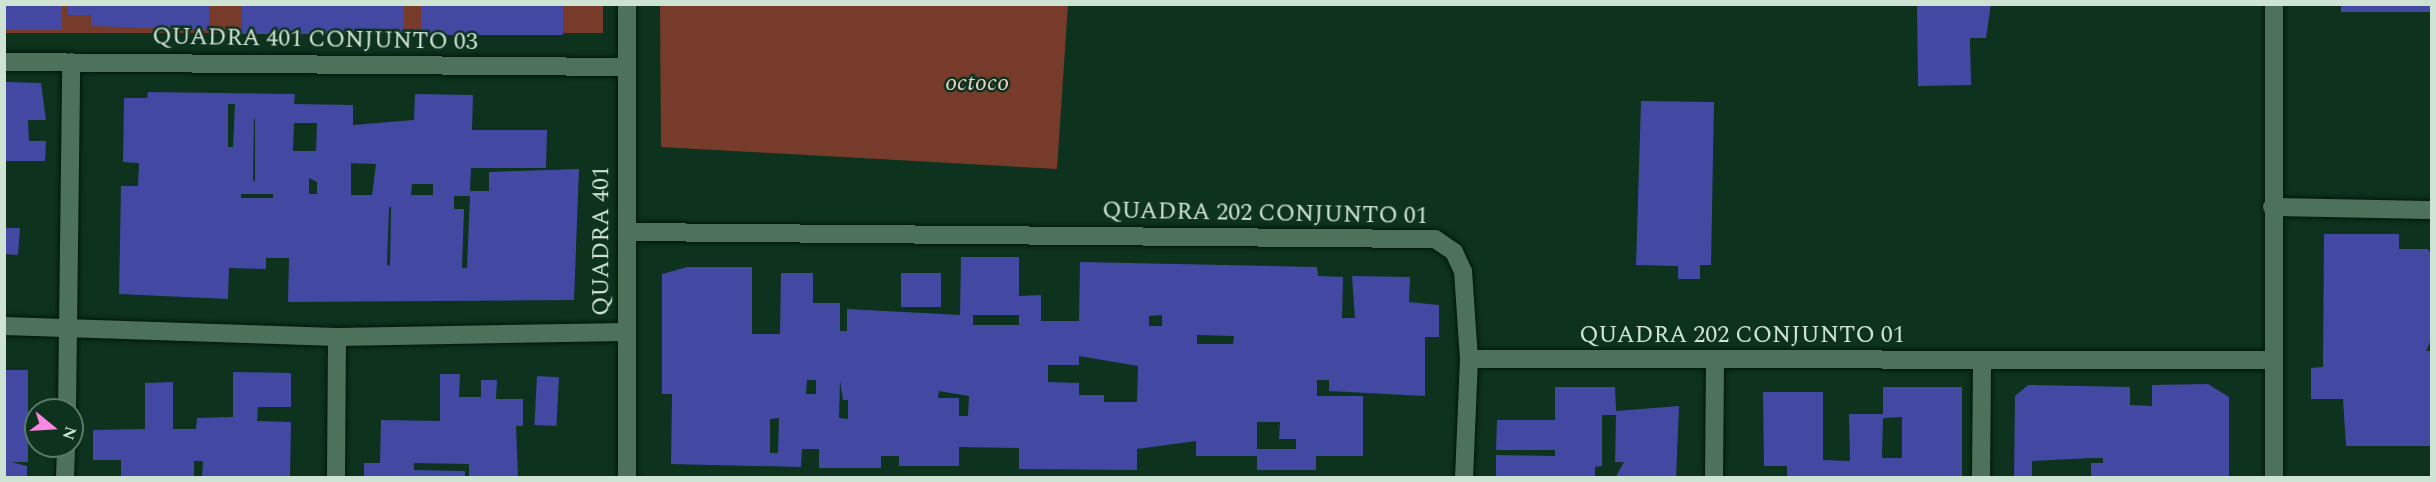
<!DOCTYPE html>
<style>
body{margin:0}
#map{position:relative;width:2436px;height:482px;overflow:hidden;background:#0d321e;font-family:Spectral,serif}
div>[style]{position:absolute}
.green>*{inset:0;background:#763b2b;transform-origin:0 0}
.building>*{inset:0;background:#4349a3;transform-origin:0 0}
.roads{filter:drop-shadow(0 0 2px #001809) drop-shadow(0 0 2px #001809)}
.minor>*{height:18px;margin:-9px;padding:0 9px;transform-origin:9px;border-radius:9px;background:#4d725b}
.tertiary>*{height:18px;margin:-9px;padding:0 9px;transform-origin:9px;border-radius:9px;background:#4d725b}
span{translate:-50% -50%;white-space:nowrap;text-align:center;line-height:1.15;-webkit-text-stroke:5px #0d321e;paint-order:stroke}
.street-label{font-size:24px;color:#cfe3d5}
.park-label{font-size:24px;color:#eccfc7;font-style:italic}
.frame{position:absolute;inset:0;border:6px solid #cfe3d5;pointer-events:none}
.north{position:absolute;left:24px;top:398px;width:60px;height:60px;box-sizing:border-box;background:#0d321e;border:2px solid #5b7967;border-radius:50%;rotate:108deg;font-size:16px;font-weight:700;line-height:24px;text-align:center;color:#cfe3d5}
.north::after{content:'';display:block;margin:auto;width:21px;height:27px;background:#fd86e2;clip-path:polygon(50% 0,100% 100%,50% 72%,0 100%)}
</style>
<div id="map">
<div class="green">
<div style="left:5px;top:4px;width:598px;height:29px"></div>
<div style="clip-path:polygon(660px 5px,1068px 5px,1057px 169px,661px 147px)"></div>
</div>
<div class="building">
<div style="left:4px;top:4px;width:58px;height:26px"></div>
<div style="clip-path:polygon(68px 4px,209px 4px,209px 30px,91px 26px,91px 15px,68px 15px)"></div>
<div style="left:421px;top:4px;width:142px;height:31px"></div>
<div style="clip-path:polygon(1917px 4px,1991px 4px,1986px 38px,1970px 38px,1971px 85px,1918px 86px)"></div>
<div style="left:2341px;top:4px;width:91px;height:8px"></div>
<div style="left:242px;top:5px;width:162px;height:29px"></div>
<div style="clip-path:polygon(6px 82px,41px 83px,46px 120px,28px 120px,29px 141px,46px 141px,45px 161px,4px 161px)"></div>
<div style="clip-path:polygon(evenodd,148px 92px,295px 94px,294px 104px,353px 105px,353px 125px,414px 120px,415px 94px,473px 95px,472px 130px,547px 130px,546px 168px,471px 168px,470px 191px,489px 191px,489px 172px,579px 169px,574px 300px,288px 302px,289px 258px,266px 258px,266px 269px,229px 268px,228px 299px,119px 294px,121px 186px,138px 186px,139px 163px,123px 162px,124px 98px,147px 98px,148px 92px,228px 104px,235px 104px,233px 147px,228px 147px,228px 104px,148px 92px,255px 119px,255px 181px,253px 181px,254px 119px,255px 119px,148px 92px,294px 123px,317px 123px,316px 151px,293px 151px,294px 123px,148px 92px,351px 163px,376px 164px,372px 195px,351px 195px,351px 163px,148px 92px,309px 178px,317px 182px,317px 194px,309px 194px,309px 178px,148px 92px,412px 184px,433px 184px,433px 195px,411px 195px,412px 184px,148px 92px,241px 194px,273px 194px,273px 198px,241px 198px,241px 194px,148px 92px,454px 196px,470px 196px,467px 268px,462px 268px,464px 209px,454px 209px,454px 196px,148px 92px,389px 207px,391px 207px,390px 266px,387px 265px,389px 207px)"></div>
<div style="clip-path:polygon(1641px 101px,1714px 102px,1711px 265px,1700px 265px,1700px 279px,1678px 279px,1678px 266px,1636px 265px)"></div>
<div style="clip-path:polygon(4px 228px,20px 228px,18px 255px,4px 254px)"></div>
<div style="clip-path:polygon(2399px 234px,2399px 249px,2428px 249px,2432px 256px,2432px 338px,2426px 351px,2432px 351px,2432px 446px,2346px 446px,2343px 399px,2311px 399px,2311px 368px,2323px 367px,2324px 234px)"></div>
<div style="clip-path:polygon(evenodd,961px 257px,1019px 257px,1019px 296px,1041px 295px,1041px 321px,1079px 321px,1080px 262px,1317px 267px,1318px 276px,1343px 277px,1342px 318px,1355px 318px,1352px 276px,1410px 277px,1409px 302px,1439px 305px,1439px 337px,1425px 337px,1425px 396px,1329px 391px,1329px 380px,1317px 380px,1317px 396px,1363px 396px,1363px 456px,1316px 456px,1316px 470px,1257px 470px,1257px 456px,1196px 456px,1196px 441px,1137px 449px,1137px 470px,1019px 469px,1019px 448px,959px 447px,959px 466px,899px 466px,899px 456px,881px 456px,881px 468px,819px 468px,819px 449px,802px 449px,801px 467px,671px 464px,672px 394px,662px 394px,662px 274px,687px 267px,752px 267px,752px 334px,780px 334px,781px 273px,813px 273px,813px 303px,840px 303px,840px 331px,847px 331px,847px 309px,960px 315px,961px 257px,973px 315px,1019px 315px,1019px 325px,973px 325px,973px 315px,961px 257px,1162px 315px,1162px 326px,1149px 326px,1149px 316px,1162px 315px,961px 257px,1197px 335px,1234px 336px,1233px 344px,1197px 344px,1197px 335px,961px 257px,1079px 356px,1138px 366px,1137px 402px,1104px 402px,1104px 395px,1079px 395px,1079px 383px,1048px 382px,1048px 365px,1079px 365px,1079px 356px,961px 257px,807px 380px,816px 380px,816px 394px,806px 394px,807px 380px,961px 257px,840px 380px,843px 400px,848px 400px,848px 419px,839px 418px,840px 380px,961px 257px,939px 391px,969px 396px,968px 416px,959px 416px,959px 398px,938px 398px,939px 391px,961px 257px,779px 418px,778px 453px,770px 453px,770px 419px,779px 418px,961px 257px,1257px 422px,1280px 422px,1279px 439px,1296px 439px,1296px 449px,1257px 449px,1257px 422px)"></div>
<div style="left:901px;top:273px;width:40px;height:34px"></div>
<div style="clip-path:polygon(4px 370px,28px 370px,28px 462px,11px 462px,27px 466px,27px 478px,4px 478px)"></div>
<div style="clip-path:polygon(233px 372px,291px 373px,291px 407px,258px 407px,257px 421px,291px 422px,290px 478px,202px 478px,203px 461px,194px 461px,194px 478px,121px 478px,121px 460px,93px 460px,93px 430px,145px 429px,145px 383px,173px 382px,173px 429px,196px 429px,197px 418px,233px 417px)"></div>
<div style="clip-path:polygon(440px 374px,460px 374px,459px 397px,481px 397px,481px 380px,497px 380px,496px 399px,523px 399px,523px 426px,516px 426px,518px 478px,469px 478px,469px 464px,414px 463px,414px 470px,465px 471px,465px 478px,364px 478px,364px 463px,380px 463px,381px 420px,440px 421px)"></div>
<div style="left:537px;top:376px;width:22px;height:49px;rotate:3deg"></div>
<div style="clip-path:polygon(2208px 384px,2229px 397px,2229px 478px,2091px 478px,2091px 463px,2103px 463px,2103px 458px,2091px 458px,2032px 461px,2032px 478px,2014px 478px,2015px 396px,2028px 385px,2130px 387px,2130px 405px,2152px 406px,2152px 385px)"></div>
<div style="clip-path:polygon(1555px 387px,1615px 387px,1616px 411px,1679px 406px,1676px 478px,1615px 478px,1624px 462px,1615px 462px,1616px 415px,1602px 415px,1602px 466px,1595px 467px,1595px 478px,1496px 478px,1496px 455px,1555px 456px,1555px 450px,1496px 450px,1497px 420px,1555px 420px)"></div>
<div style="clip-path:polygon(evenodd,1883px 387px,1962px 387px,1962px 478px,1787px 478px,1787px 466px,1764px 466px,1763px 392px,1823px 392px,1823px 460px,1850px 461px,1849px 414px,1883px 414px,1883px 387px,1902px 417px,1902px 458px,1882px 458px,1883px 418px,1902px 417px)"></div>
</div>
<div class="roads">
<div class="minor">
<div style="left:4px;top:62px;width:621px;rotate:0.46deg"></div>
<div style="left:2272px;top:207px;width:160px;rotate:1.1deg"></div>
<div style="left:627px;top:232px;width:808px;rotate:0.5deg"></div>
<div style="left:1435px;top:239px;width:23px;rotate:34deg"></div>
<div style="left:1454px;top:252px;width:21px;rotate:65deg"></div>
<div style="left:1463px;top:271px;width:88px;rotate:86.1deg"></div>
<div style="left:1469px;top:359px;width:119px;rotate:92.4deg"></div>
<div style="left:4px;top:326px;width:333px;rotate:1.9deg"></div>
<div style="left:337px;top:337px;width:289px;rotate:-1deg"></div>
<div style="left:1469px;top:359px;width:803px;rotate:0.07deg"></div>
<div style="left:67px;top:410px;width:348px;rotate:-89.3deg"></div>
<div style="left:65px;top:478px;width:32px;rotate:-88deg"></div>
<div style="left:336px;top:478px;width:141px;rotate:-89.6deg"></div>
<div style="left:1714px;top:478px;width:119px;rotate:-89.5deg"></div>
<div style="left:1981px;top:478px;width:117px;rotate:-89.5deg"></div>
</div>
<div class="tertiary">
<div style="left:627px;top:4px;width:474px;rotate:90deg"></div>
<div style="left:2274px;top:4px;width:474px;rotate:90deg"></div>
</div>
</div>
<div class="street-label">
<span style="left:315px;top:40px;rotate:1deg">QUADRA 401 CONJUNTO 03</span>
<span style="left:1265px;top:214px;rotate:1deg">QUADRA 202 CONJUNTO 01</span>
<span style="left:602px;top:241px;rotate:-90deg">QUADRA 401</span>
<span style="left:1742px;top:336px">QUADRA 202 CONJUNTO 01</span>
</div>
<div class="park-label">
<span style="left:977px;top:84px">octoco</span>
</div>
<div class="frame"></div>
<div class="north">N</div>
</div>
